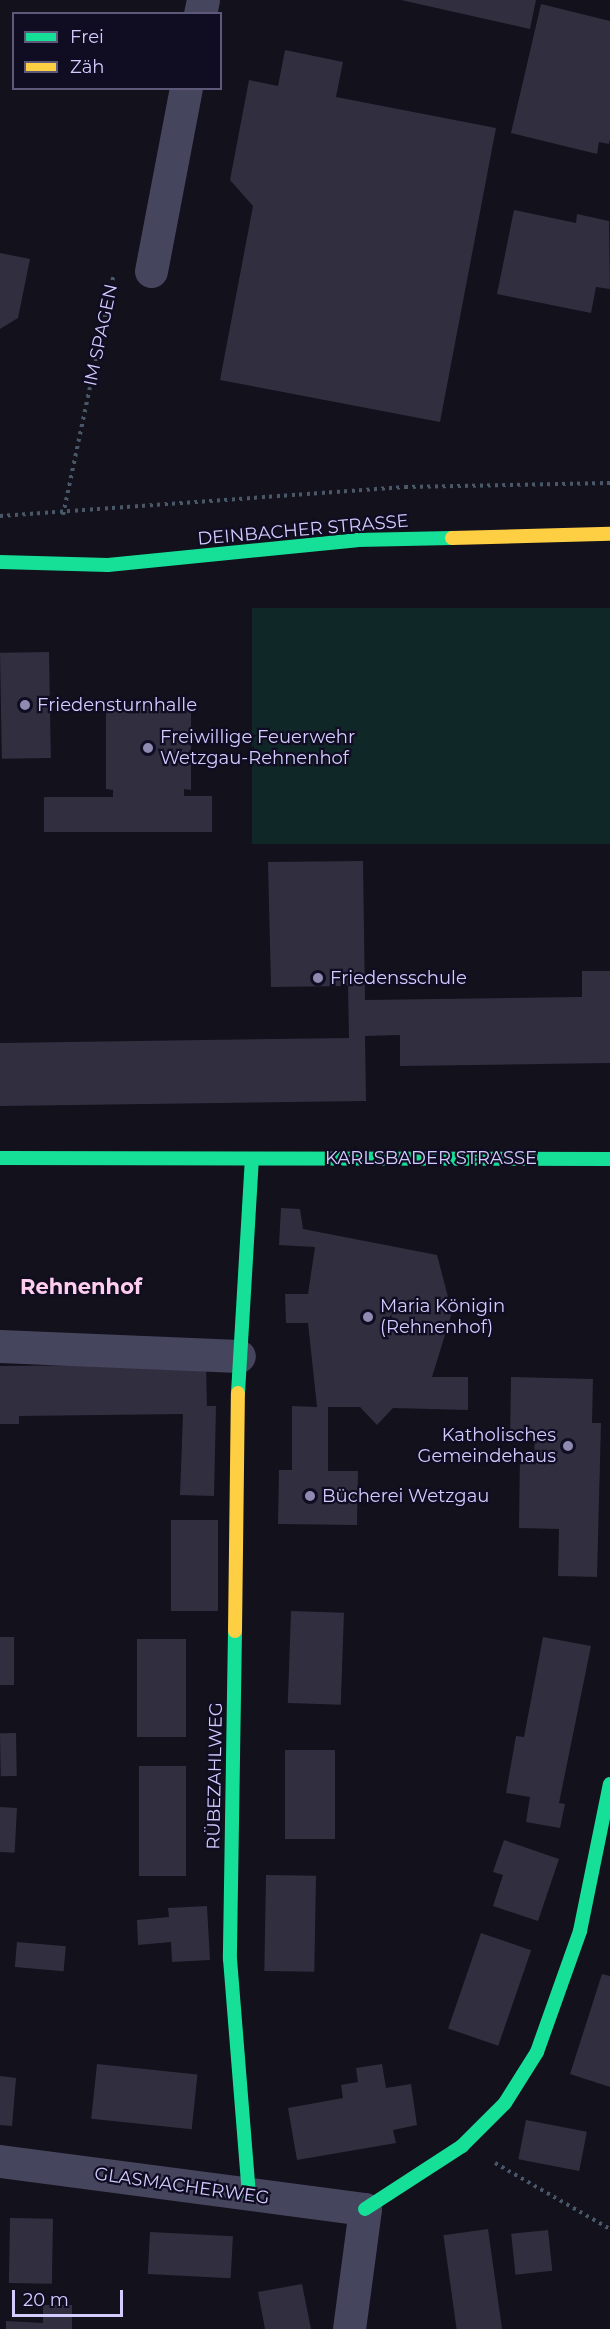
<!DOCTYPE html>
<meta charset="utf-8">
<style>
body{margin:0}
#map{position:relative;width:610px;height:2329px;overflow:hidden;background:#13111c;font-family:Montserrat,sans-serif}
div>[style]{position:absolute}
.green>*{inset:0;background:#102728;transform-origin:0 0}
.building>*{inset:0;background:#312e3f;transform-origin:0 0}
.path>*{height:4px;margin-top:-2px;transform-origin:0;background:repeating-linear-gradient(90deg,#495868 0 3px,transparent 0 7.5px)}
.street>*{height:33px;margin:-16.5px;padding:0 16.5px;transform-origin:16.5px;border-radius:16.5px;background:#46455e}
.fast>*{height:14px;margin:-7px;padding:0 7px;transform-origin:7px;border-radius:7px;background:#16e098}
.slow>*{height:14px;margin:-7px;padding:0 7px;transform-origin:7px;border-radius:7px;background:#ffcf43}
.dots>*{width:16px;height:16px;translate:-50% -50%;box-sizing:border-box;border:3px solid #100c21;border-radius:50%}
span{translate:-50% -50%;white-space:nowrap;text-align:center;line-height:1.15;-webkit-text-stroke:4.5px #100c21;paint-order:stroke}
.street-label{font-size:18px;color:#d2ccff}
.poi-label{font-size:18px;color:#d2ccff}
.left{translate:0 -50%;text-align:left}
.right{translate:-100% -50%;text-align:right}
.quarter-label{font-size:21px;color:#ffceed;font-weight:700}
.legend{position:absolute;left:12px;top:12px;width:210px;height:78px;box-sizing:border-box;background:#100c21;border:2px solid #5e597a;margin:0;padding:8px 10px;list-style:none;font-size:18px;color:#d2ccff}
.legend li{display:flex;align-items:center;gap:12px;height:30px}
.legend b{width:30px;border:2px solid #5e597a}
.scale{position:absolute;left:12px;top:2290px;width:111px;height:27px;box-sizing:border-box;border:3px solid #d2ccff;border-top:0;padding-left:8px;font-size:18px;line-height:21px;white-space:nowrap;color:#d2ccff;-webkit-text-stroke:4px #100c21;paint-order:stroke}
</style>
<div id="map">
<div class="green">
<div style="left:610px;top:608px;width:236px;height:358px;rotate:90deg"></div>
</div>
<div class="building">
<div style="clip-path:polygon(401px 0,536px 0,530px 29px)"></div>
<div style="clip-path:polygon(541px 4px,610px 21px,610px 139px,609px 144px,599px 142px,597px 154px,511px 133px)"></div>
<div style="clip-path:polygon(285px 50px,343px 62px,336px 97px,496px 128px,440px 422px,220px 380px,253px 206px,230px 180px,249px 80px,278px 86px)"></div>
<div style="clip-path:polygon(514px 210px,576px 223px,577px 214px,609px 221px,610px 289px,596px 287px,591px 313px,497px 294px)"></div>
<div style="clip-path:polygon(0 253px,30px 259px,18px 318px,0 329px)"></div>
<div style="left:49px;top:652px;width:106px;height:49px;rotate:89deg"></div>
<div style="clip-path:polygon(106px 706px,191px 706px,191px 790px,184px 789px,184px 796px,212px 796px,212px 832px,44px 832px,44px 797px,113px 797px,113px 790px,106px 789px)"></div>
<div style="clip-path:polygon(363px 861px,365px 1000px,582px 997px,582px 971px,610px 971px,610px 1063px,400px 1066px,400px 1035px,365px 1036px,366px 1101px,0 1106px,0 1043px,349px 1038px,348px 986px,271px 987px,268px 862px)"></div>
<div style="clip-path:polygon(281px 1208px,300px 1209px,303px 1229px,437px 1255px,452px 1312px,432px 1377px,468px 1377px,468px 1410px,393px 1408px,377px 1425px,360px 1407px,328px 1407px,328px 1471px,358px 1471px,357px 1525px,278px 1524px,279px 1470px,292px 1470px,292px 1406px,317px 1407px,308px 1323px,286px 1323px,285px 1294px,308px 1294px,315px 1247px,279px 1245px)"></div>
<div style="clip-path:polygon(206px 1364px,207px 1406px,216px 1406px,214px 1496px,180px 1495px,183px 1414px,19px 1416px,19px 1424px,0 1424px,0 1366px)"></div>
<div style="clip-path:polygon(511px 1377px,593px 1379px,592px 1423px,601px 1423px,597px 1577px,558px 1576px,559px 1529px,519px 1528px,520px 1454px,534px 1454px,535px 1437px,510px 1437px)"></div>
<div style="left:171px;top:1520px;width:47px;height:91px"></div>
<div style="left:291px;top:1611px;width:53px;height:92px;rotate:2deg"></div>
<div style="left:0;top:1637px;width:14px;height:48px"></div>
<div style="clip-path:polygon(543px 1637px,591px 1646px,559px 1803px,565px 1804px,560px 1828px,526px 1822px,530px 1797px,506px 1793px,516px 1736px,524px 1737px)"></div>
<div style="left:186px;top:1639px;width:98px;height:49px;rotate:90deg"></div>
<div style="left:16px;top:1733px;width:43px;height:16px;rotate:89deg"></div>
<div style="left:285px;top:1750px;width:50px;height:89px"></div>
<div style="left:139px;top:1766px;width:47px;height:110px"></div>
<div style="left:0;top:1807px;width:17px;height:45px;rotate:3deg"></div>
<div style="clip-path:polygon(504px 1840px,559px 1859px,538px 1921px,493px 1906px,503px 1875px,493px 1872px)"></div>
<div style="left:266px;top:1875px;width:50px;height:96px;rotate:1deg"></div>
<div style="clip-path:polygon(207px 1906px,210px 1960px,172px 1962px,171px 1942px,138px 1945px,137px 1920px,169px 1917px,168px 1908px)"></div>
<div style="left:481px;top:1933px;width:53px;height:101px;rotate:19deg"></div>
<div style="left:17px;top:1942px;width:49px;height:25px;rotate:5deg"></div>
<div style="clip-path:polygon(602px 1974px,610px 1976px,610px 2087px,570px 2074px)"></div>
<div style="left:97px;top:2064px;width:101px;height:55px;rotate:6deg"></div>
<div style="clip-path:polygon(382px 2064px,386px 2088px,411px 2084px,417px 2125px,393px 2130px,396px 2143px,297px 2160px,288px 2108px,343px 2098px,341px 2085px,358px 2082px,356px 2068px)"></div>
<div style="clip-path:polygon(0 2076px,16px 2078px,12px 2126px,0 2125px)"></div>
<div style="left:526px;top:2120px;width:62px;height:40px;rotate:11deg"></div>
<div style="left:10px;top:2218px;width:43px;height:65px;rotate:1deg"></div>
<div style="left:488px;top:2229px;width:101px;height:45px;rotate:82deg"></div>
<div style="left:548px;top:2230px;width:41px;height:37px;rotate:84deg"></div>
<div style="left:150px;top:2232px;width:83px;height:42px;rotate:3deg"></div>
<div style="clip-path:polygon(302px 2284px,311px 2329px,265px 2329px,258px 2292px)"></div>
<div style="clip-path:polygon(43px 2305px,72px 2305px,72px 2329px,6px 2329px,6px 2321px,43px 2323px)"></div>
</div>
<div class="path">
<div style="left:63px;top:515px;width:247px;rotate:-78.1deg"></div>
<div style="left:0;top:516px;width:406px;rotate:-4.1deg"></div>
<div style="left:405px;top:487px;width:205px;rotate:-1.1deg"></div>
<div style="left:495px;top:2163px;width:133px;rotate:29.9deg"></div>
</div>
<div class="street">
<div style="left:200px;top:14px;width:14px;rotate:-78deg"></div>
<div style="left:151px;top:271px;width:186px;rotate:-79.2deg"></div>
<div style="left:0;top:1346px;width:239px;rotate:2.4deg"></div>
<div style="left:0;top:2161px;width:368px;rotate:7.5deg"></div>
<div style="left:365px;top:2209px;width:121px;rotate:97.6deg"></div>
</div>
<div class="fast">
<div style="left:0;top:562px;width:108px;rotate:1.6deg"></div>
<div style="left:108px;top:565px;width:250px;rotate:-5.7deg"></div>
<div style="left:357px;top:540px;width:95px;rotate:-1.2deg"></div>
<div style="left:0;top:1158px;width:610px;rotate:0.09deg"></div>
<div style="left:238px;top:1393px;width:234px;rotate:-86.6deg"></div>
<div style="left:235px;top:1631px;width:328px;rotate:90.9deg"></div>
<div style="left:230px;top:1959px;width:237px;rotate:85.4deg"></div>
<div style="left:365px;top:2209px;width:116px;rotate:-33deg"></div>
<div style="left:462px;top:2146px;width:61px;rotate:-45deg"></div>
<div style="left:505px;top:2103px;width:60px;rotate:-57.9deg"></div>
<div style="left:537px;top:2052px;width:128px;rotate:-70.4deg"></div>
<div style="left:580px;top:1931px;width:150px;rotate:-78.5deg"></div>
</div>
<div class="slow">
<div style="left:452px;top:538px;width:158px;rotate:-1.5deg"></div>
<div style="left:235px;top:1631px;width:238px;rotate:-89.3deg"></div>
</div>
<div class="dots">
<div style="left:25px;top:705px;background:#8f8bb0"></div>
<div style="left:148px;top:748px;background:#8f8bb0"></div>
<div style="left:318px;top:978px;background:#8f8bb0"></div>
<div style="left:368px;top:1317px;background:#8f8bb0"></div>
<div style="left:568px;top:1446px;background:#8f8bb0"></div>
<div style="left:310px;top:1496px;background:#8f8bb0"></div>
</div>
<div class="street-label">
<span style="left:101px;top:335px;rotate:-78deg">IM SPAGEN</span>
<span style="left:303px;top:530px;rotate:-5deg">DEINBACHER STRASSE</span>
<span style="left:431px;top:1158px">KARLSBADER STRASSE</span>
<span style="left:215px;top:1776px;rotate:-89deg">RÜBEZAHLWEG</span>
<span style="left:182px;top:2186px;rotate:8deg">GLASMACHERWEG</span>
</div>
<div class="poi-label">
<span class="left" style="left:37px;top:705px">Friedensturnhalle</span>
<span class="left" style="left:160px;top:748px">Freiwillige Feuerwehr<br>Wetzgau-Rehnenhof</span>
<span class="left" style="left:330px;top:978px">Friedensschule</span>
<span class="left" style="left:380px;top:1317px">Maria Königin<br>(Rehnenhof)</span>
<span class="right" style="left:556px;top:1446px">Katholisches<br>Gemeindehaus</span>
<span class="left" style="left:322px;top:1496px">Bücherei Wetzgau</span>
</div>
<div class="quarter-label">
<span style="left:81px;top:1287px">Rehnenhof</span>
</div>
<ul class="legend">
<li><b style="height:8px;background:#16e098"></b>Frei</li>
<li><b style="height:8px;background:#ffcf43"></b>Zäh</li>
</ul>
<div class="scale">20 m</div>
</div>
